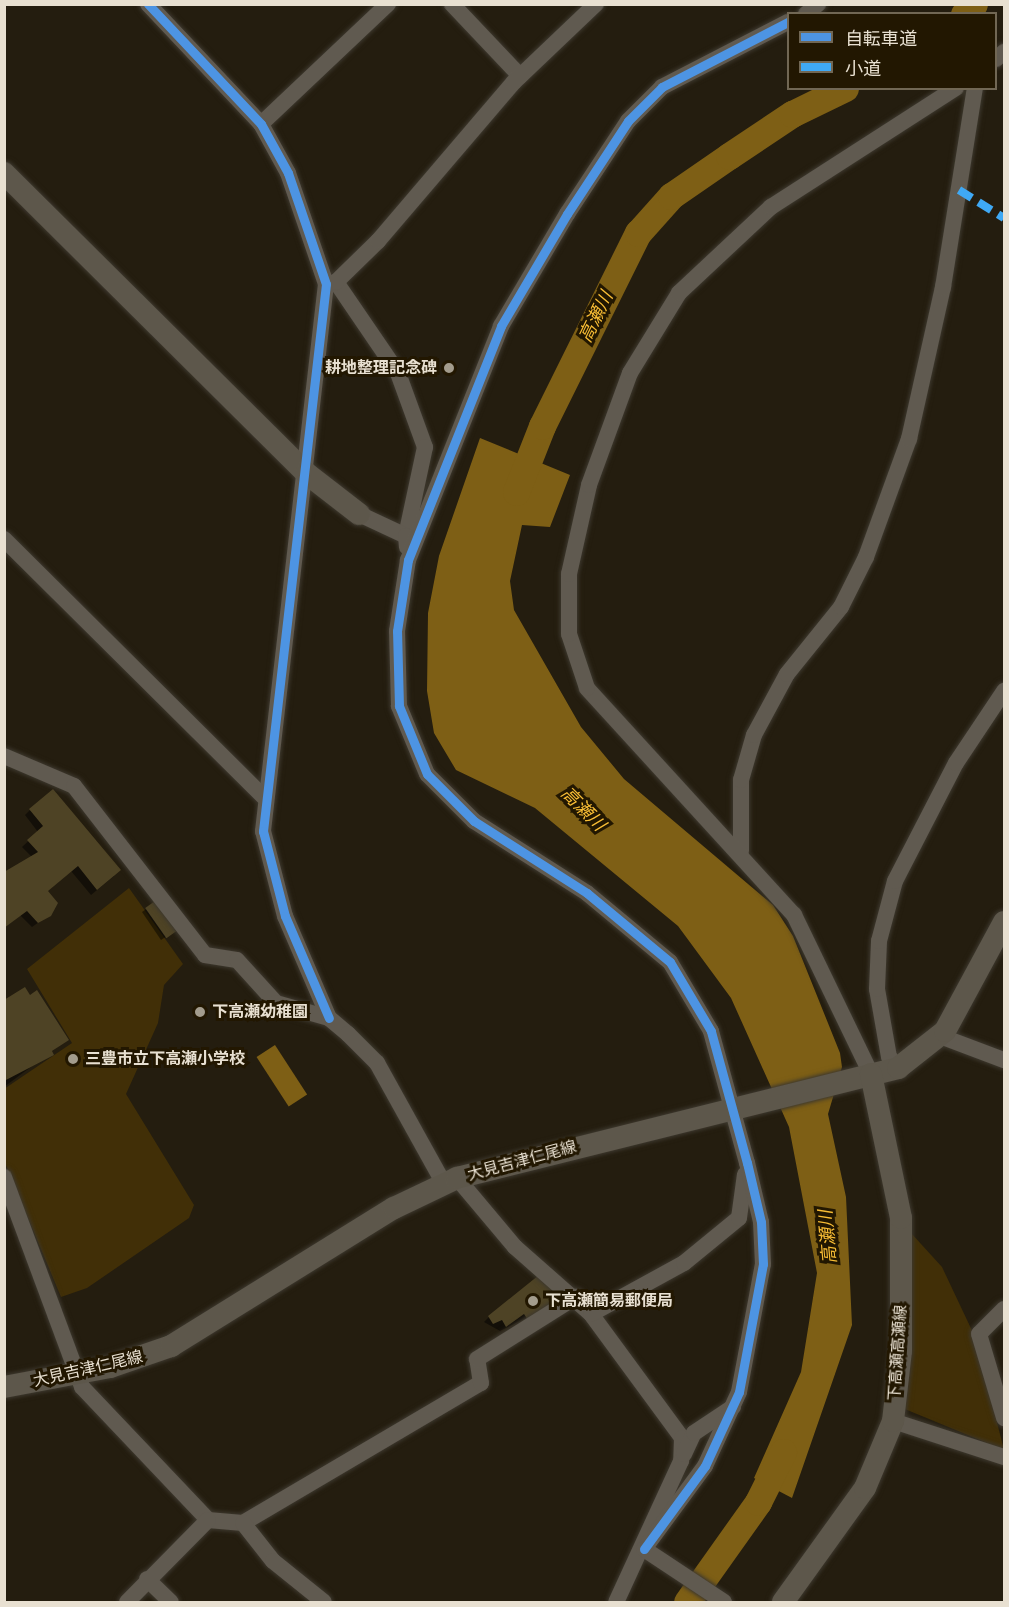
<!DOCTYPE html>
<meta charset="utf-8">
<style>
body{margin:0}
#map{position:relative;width:1009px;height:1607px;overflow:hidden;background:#241d0f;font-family:Karla,"Noto Sans JP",sans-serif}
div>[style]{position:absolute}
.green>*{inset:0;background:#412f07}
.water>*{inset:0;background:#7e5f15;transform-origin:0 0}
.shadow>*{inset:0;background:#0007}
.river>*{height:27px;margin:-13.5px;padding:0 13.5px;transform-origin:13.5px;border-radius:13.5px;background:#7e5f15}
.building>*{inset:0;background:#4e4325;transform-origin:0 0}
.roads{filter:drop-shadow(0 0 2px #3d382e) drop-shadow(0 0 2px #3d382e)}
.street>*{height:16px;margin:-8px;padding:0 8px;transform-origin:8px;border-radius:8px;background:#605a50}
.secondary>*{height:22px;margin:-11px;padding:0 11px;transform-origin:11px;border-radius:11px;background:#5d574b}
.quiet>*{height:8px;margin-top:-4px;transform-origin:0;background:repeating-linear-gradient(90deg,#3fa9f5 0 15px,transparent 0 23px)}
.cycleway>*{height:9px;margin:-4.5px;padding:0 4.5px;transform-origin:4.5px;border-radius:4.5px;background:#4d94e3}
.dots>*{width:16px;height:16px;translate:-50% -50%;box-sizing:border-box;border:3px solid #221701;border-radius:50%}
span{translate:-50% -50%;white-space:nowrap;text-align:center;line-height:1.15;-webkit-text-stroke:6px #221701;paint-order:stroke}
.poi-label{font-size:16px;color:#e8e0d1;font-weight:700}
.right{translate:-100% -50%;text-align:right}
.left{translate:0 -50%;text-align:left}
.street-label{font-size:16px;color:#e8e0d1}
.water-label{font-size:18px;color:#f8bd35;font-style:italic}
.frame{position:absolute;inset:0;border:6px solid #e8e0d1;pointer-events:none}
.legend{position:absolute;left:787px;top:12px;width:210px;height:78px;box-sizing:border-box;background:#221701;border:2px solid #716754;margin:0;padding:8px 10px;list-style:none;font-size:18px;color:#e8e0d1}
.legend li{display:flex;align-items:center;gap:12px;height:30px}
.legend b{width:30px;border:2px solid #716754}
</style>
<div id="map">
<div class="green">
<div style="clip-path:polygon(129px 888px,183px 964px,164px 985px,158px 1023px,126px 1094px,194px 1205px,189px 1218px,87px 1288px,61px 1297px,5px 1163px,4px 1089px,72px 1043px,27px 969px)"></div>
<div style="clip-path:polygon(911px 1233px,942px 1267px,976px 1339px,1004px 1450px,900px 1407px)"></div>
</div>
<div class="water">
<div style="clip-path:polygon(480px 438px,570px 475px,550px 527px,522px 525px,510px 581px,514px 610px,581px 727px,624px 779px,773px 905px,793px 936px,840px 1053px,842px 1067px,828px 1114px,846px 1197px,852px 1325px,792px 1498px,754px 1478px,801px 1372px,817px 1273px,789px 1127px,731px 998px,678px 926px,535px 808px,456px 770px,434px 733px,427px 691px,428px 613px,439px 556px)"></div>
<div style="left:275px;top:1045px;width:59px;height:22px;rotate:57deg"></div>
</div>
<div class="shadow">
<div style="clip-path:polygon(30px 810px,114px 876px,91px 895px,71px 871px,47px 891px,49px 915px,32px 927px,20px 915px,4px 875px,32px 857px,22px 847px,38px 832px,25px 815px)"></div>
<div style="clip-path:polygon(155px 903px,170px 934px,161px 940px,142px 912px)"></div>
<div style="clip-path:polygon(4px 1001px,67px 1040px,4px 1087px)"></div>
<div style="clip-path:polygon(564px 1299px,500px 1331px,484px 1322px,489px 1317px)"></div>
</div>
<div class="river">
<div style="left:964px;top:14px;width:14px;rotate:-45deg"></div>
<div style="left:516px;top:492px;width:71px;rotate:-68.5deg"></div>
<div style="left:542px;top:426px;width:216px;rotate:-63.6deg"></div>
<div style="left:638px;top:233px;width:50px;rotate:-48.3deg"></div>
<div style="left:671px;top:196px;width:70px;rotate:-34.6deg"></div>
<div style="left:729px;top:156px;width:76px;rotate:-33.7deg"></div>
<div style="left:792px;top:114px;width:59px;rotate:-26.1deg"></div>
<div style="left:687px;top:1602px;width:123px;rotate:-54.6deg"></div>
<div style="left:758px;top:1502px;width:56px;rotate:-63.4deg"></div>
</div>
<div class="building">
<div style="clip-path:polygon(53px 789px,121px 870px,97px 890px,78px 866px,48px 891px,58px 903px,51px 916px,38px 923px,27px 911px,4px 928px,4px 872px,38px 852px,27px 840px,43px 826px,29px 809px)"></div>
<div style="left:155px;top:901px;width:37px;height:12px;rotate:55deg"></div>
<div style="clip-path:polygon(25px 987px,30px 995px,37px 990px,69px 1040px,52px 1051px,54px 1055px,4px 1081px,4px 1000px)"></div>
<div style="clip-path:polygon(539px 1275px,566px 1298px,528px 1320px,524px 1314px,506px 1327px,502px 1320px,493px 1324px,488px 1316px)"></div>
</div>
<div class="roads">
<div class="street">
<div style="left:148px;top:4px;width:165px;rotate:46.7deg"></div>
<div style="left:261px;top:124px;width:56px;rotate:61.1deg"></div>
<div style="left:288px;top:173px;width:117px;rotate:71.1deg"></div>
<div style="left:326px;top:284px;width:551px;rotate:96.57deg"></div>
<div style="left:263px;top:831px;width:88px;rotate:75.5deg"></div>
<div style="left:285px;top:916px;width:111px;rotate:66.7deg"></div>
<div style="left:452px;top:4px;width:99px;rotate:46.6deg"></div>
<div style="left:806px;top:14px;width:16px;rotate:-40deg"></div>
<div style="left:996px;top:59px;width:11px;rotate:-41deg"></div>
<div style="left:261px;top:124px;width:175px;rotate:-43.4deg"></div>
<div style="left:336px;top:282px;width:110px;rotate:55.7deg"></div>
<div style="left:398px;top:373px;width:79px;rotate:70deg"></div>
<div style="left:425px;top:447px;width:91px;rotate:102.1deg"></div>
<div style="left:326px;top:284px;width:10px;rotate:-11deg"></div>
<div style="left:336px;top:282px;width:59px;rotate:-44.3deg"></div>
<div style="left:378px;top:241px;width:209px;rotate:-49.5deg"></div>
<div style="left:514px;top:82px;width:113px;rotate:-43.6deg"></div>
<div style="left:359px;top:514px;width:52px;rotate:25.1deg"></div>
<div style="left:406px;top:536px;width:11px;rotate:85deg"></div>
<div style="left:4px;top:539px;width:368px;rotate:44.8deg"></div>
<div style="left:4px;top:756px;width:76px;rotate:23.2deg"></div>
<div style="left:74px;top:786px;width:214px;rotate:52.2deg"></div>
<div style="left:205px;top:955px;width:32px;rotate:9deg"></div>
<div style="left:237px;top:960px;width:58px;rotate:47.8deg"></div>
<div style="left:276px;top:1003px;width:55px;rotate:15.8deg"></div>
<div style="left:329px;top:1018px;width:25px;rotate:40deg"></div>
<div style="left:348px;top:1034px;width:41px;rotate:45deg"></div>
<div style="left:377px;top:1063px;width:138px;rotate:61deg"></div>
<div style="left:741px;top:851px;width:71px;rotate:-90deg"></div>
<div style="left:741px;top:780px;width:47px;rotate:-73.9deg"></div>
<div style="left:754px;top:735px;width:69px;rotate:-61.6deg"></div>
<div style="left:787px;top:674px;width:86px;rotate:-51.1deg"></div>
<div style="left:841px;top:607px;width:56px;rotate:-63.4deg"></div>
<div style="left:866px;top:557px;width:126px;rotate:-70deg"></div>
<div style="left:909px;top:439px;width:156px;rotate:-77.4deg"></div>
<div style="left:943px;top:287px;width:202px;rotate:-80.9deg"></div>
<div style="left:940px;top:1036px;width:68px;rotate:20.6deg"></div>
<div style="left:898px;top:1068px;width:14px;rotate:-129deg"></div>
<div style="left:889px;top:1057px;width:69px;rotate:-100deg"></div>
<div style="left:877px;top:989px;width:48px;rotate:-87.6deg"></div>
<div style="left:879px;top:941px;width:62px;rotate:-75.1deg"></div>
<div style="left:895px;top:881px;width:133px;rotate:-62.7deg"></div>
<div style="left:956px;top:763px;width:87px;rotate:-56.3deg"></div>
<div style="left:871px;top:1074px;width:177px;rotate:-115.8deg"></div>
<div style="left:794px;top:915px;width:307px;rotate:-132.4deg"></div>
<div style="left:587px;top:688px;width:57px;rotate:-108.4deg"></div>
<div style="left:569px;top:634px;width:60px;rotate:-90deg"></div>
<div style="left:569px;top:574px;width:91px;rotate:-77.3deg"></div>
<div style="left:589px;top:485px;width:119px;rotate:-69.9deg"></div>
<div style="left:630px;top:373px;width:94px;rotate:-58.5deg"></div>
<div style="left:679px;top:293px;width:126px;rotate:-43.1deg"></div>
<div style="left:771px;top:207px;width:220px;rotate:-32.8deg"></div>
<div style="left:4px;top:1177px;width:224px;rotate:69.6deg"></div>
<div style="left:82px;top:1387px;width:183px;rotate:46.5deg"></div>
<div style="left:208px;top:1520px;width:35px;rotate:5deg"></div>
<div style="left:243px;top:1523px;width:276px;rotate:-30.5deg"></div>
<div style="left:481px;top:1383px;width:24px;rotate:-99deg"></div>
<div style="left:477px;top:1359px;width:117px;rotate:-32.1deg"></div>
<div style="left:457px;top:1178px;width:90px;rotate:50deg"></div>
<div style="left:515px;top:1247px;width:101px;rotate:41.4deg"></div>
<div style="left:591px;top:1314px;width:154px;rotate:53.7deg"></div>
<div style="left:682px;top:1438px;width:23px;rotate:92deg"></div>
<div style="left:681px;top:1461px;width:155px;rotate:114.7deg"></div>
<div style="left:1004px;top:1309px;width:35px;rotate:135deg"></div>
<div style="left:979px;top:1334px;width:88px;rotate:73.4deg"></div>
<div style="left:591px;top:1314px;width:106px;rotate:-28.7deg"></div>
<div style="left:684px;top:1263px;width:71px;rotate:-39.3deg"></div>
<div style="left:739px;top:1218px;width:44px;rotate:-82.2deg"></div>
<div style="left:893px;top:1421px;width:117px;rotate:18deg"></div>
<div style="left:684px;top:1454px;width:23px;rotate:-65deg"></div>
<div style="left:694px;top:1433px;width:47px;rotate:-33.7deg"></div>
<div style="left:243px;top:1523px;width:48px;rotate:51.7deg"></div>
<div style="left:273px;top:1561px;width:65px;rotate:38.8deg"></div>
<div style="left:644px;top:1549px;width:103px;rotate:-53.7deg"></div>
<div style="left:705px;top:1466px;width:81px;rotate:-65.3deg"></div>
<div style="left:739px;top:1392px;width:130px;rotate:-79.4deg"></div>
<div style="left:763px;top:1264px;width:42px;rotate:-92.7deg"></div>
<div style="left:761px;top:1222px;width:61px;rotate:-103.3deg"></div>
<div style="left:747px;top:1163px;width:137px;rotate:-105.3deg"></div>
<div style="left:711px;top:1031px;width:80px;rotate:-120.7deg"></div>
<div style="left:670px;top:962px;width:108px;rotate:-140.3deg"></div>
<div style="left:587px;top:893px;width:134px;rotate:-147.5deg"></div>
<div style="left:474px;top:821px;width:66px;rotate:-135deg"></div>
<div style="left:427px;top:774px;width:74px;rotate:-112.4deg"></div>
<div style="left:399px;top:706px;width:75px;rotate:-91.5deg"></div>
<div style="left:397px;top:631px;width:72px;rotate:-81.2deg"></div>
<div style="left:408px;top:560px;width:252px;rotate:-68.3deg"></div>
<div style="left:501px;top:326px;width:130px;rotate:-59.5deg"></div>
<div style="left:567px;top:214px;width:111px;rotate:-56.7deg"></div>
<div style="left:628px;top:121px;width:48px;rotate:-45deg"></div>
<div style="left:662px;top:87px;width:142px;rotate:-27.3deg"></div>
<div style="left:644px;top:1549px;width:96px;rotate:33.5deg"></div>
<div style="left:147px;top:1579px;width:33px;rotate:44deg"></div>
<div style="left:127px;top:1602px;width:115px;rotate:-45.4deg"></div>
</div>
<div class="secondary">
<div style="left:4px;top:173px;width:426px;rotate:44.8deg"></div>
<div style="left:306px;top:473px;width:67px;rotate:37.7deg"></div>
<div style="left:4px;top:1387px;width:108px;rotate:-10.7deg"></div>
<div style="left:110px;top:1367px;width:65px;rotate:-19deg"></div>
<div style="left:171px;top:1346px;width:262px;rotate:-31.8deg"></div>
<div style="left:394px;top:1208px;width:70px;rotate:-25.5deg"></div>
<div style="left:457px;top:1178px;width:455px;rotate:-14deg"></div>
<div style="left:898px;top:1068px;width:60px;rotate:-38.2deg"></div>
<div style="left:945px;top:1031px;width:124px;rotate:-61.6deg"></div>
<div style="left:783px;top:1602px;width:140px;rotate:-54.3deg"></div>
<div style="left:865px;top:1488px;width:73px;rotate:-67.3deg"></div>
<div style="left:893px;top:1421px;width:70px;rotate:-83.5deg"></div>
<div style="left:901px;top:1351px;width:133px;rotate:-90deg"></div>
<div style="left:901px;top:1218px;width:147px;rotate:-101.8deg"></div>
</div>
</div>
<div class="quiet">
<div style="left:959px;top:190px;width:53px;rotate:31.9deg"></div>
</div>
<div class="cycleway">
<div style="left:148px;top:4px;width:165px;rotate:46.7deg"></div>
<div style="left:261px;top:124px;width:56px;rotate:61.1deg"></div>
<div style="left:288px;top:173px;width:117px;rotate:71.1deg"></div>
<div style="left:326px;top:284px;width:551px;rotate:96.57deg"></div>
<div style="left:263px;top:831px;width:88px;rotate:75.5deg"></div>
<div style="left:285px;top:916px;width:111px;rotate:66.7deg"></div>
<div style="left:644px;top:1549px;width:103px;rotate:-53.7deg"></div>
<div style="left:705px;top:1466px;width:81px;rotate:-65.3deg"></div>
<div style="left:739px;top:1392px;width:130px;rotate:-79.4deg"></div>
<div style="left:763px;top:1264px;width:42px;rotate:-92.7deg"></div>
<div style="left:761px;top:1222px;width:61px;rotate:-103.3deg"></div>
<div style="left:747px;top:1163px;width:137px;rotate:-105.3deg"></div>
<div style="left:711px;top:1031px;width:80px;rotate:-120.7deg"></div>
<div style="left:670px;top:962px;width:108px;rotate:-140.3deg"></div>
<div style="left:587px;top:893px;width:134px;rotate:-147.5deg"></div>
<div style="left:474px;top:821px;width:66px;rotate:-135deg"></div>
<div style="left:427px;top:774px;width:74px;rotate:-112.4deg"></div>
<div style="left:399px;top:706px;width:75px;rotate:-91.5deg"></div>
<div style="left:397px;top:631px;width:72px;rotate:-81.2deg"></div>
<div style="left:408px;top:560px;width:252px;rotate:-68.3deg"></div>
<div style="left:501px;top:326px;width:130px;rotate:-59.5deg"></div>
<div style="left:567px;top:214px;width:111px;rotate:-56.7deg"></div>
<div style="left:628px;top:121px;width:48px;rotate:-45deg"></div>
<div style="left:662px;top:87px;width:142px;rotate:-27.3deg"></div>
</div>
<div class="dots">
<div style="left:449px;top:368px;background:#a39c8d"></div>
<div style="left:200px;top:1012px;background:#a39c8d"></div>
<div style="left:73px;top:1059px;background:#a39c8d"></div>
<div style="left:533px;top:1301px;background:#a39c8d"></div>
</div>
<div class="poi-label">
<span class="right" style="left:437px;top:368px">耕地整理記念碑</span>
<span class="left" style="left:212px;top:1012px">下高瀬幼稚園</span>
<span class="left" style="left:85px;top:1059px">三豊市立下高瀬小学校</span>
<span class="left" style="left:545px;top:1301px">下高瀬簡易郵便局</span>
</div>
<div class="street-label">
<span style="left:522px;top:1161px;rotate:-15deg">大見吉津仁尾線</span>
<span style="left:898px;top:1353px;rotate:-86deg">下高瀬高瀬線</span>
<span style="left:88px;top:1369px;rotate:-13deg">大見吉津仁尾線</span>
</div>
<div class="water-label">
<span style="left:596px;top:317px;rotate:-64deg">高瀬川</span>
<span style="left:583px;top:809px;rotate:45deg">高瀬川</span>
<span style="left:828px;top:1237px;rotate:-95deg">高瀬川</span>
</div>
<div class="frame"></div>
<ul class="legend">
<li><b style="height:8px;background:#4d94e3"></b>自転車道</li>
<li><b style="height:8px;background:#3fa9f5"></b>小道</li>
</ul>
</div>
